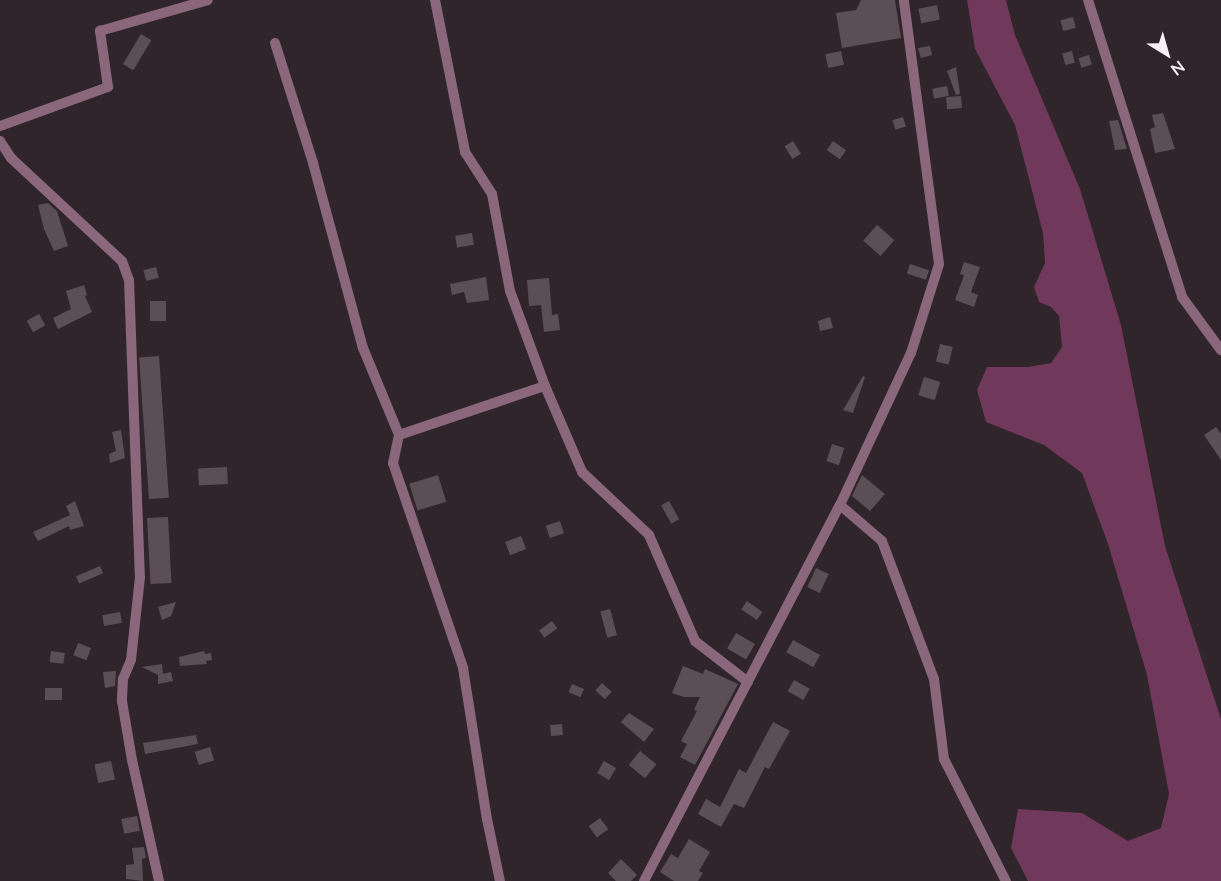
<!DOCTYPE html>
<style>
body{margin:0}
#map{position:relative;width:1221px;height:881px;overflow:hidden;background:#2f252b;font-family:Lato,sans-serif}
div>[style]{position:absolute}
.green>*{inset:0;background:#70385a}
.building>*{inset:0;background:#5b4f55;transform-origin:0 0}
.minor>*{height:10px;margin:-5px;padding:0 5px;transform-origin:5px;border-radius:5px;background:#8a677b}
span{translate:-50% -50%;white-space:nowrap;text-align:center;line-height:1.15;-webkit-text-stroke:4.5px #2f252b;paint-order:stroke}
.north{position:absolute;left:1137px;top:24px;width:60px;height:60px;-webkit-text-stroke:4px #2f252b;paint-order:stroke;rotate:143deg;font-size:16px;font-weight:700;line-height:24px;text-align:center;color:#f7f0f4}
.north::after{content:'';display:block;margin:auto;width:21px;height:27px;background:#f7f0f4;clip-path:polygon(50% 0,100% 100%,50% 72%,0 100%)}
</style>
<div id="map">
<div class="green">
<div style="clip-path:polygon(967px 0,1006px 0,1015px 35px,1080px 189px,1121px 325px,1165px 546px,1221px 719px,1221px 881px,1028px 881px,1011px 848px,1018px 809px,1082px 813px,1128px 841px,1161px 828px,1169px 794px,1147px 675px,1108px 544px,1082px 473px,1044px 445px,986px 422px,977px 390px,987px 367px,1028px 367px,1051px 363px,1062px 347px,1059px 316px,1051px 307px,1039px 302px,1034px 287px,1045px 263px,1043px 233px,1015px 125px,975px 49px)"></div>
</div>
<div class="building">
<div style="clip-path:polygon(861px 0,895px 0,901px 38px,842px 48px,836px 13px,856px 10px)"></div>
<div style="left:937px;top:5px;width:15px;height:19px;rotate:79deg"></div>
<div style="left:1073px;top:17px;width:11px;height:13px;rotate:75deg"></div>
<div style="left:141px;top:34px;width:12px;height:35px;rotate:31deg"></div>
<div style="clip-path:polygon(930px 46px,932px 55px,921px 58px,918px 48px)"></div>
<div style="left:841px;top:51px;width:14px;height:16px;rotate:78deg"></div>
<div style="left:1072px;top:51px;width:12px;height:10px;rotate:76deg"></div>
<div style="left:1089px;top:55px;width:10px;height:11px;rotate:73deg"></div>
<div style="clip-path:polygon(956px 67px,960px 94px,956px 95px,947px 71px)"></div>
<div style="left:947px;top:86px;width:10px;height:15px;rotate:79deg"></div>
<div style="left:961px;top:96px;width:12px;height:15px;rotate:85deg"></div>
<div style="clip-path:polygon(1163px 113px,1175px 149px,1155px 153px,1150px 129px,1155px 127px,1152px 115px)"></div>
<div style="left:903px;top:117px;width:10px;height:11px;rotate:73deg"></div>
<div style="clip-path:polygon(1118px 120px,1127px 149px,1115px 150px,1109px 121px)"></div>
<div style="left:793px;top:141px;width:15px;height:10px;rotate:58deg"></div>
<div style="left:833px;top:141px;width:16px;height:11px;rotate:35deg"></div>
<div style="clip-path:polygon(48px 203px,57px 211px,68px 246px,54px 251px,44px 229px,38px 205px)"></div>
<div style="left:877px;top:225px;width:23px;height:21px;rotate:41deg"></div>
<div style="left:472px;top:233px;width:12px;height:17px;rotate:81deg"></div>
<div style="clip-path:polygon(964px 262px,980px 267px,971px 292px,978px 295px,974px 307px,955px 300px,964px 275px,960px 274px)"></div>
<div style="left:910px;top:264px;width:20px;height:10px;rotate:18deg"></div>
<div style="left:156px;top:267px;width:11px;height:13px;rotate:75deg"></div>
<div style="clip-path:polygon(486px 277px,489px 300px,467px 303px,464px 292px,452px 295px,450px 284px)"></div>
<div style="clip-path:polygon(549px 278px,552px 315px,558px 314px,560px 330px,544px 332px,541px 305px,529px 306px,527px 280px)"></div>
<div style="clip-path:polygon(84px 285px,87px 295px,85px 296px,92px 312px,58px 329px,53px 318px,71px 309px,66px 291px)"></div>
<div style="left:150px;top:301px;width:16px;height:20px"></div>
<div style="left:39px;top:314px;width:13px;height:14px;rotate:61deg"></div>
<div style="clip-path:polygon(830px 317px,833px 328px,820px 331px,818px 321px)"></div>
<div style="left:940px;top:344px;width:13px;height:18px;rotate:13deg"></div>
<div style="left:159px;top:356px;width:142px;height:20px;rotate:86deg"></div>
<div style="clip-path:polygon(863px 376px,865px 377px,853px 413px,843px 410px)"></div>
<div style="left:924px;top:377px;width:17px;height:19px;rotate:17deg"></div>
<div style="clip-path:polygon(1216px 427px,1221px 434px,1221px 460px,1204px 435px)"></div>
<div style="clip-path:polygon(121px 430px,125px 458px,110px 463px,109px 454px,116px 451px,112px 432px)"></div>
<div style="left:832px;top:444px;width:13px;height:18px;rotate:18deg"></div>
<div style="left:227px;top:467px;width:17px;height:29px;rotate:87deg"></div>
<div style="left:438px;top:475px;width:28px;height:30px;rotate:73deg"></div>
<div style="clip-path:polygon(862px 475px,885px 494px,870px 511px,852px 496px)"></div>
<div style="clip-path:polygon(75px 501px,84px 526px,70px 530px,69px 526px,38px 541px,33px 532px,70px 515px,66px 506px)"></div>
<div style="left:669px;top:501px;width:21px;height:9px;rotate:61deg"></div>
<div style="left:168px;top:517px;width:66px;height:21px;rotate:87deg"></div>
<div style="left:560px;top:521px;width:13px;height:15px;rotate:72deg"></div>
<div style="left:521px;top:536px;width:14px;height:17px;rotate:69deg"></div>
<div style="left:100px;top:566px;width:8px;height:26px;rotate:67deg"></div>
<div style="left:816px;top:568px;width:14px;height:21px;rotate:25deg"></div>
<div style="left:747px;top:601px;width:19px;height:10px;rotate:35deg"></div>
<div style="clip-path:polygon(176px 602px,171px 616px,162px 620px,158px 607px)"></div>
<div style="left:610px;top:609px;width:27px;height:10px;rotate:75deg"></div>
<div style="left:120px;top:612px;width:11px;height:18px;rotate:80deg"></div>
<div style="left:552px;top:621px;width:9px;height:16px;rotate:54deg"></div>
<div style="left:736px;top:633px;width:22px;height:18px;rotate:30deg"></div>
<div style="left:793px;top:640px;width:31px;height:14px;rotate:29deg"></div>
<div style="left:78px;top:643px;width:14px;height:13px;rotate:21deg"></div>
<div style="left:51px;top:651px;width:14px;height:11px;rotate:8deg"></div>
<div style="clip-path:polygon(204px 651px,205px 654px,211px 653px,212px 660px,206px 661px,207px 664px,180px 666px,179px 657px)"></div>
<div style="clip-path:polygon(162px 664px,163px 674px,171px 672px,173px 681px,158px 684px,158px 675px,142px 667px)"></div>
<div style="clip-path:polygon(683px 666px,703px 674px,705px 669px,738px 684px,695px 765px,680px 757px,687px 744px,681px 741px,697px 711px,694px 710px,700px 697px,684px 697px,672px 693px)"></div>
<div style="clip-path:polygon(116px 671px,115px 686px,105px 688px,103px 672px)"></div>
<div style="left:794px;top:680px;width:18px;height:13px;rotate:29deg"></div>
<div style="left:602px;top:683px;width:13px;height:10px;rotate:42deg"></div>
<div style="left:572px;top:684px;width:13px;height:9px;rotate:23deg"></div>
<div style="left:45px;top:688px;width:17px;height:12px"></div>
<div style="clip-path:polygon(629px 713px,654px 729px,644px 742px,621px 722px)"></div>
<div style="clip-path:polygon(773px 722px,790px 731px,769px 769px,765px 767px,744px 808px,734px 804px,721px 827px,698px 814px,706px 799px,720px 807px,739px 769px,746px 773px)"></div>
<div style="left:562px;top:724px;width:11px;height:12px;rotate:85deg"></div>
<div style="clip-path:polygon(196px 735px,198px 744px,145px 754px,143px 743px)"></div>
<div style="left:210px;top:747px;width:14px;height:16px;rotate:73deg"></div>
<div style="left:640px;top:751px;width:21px;height:18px;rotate:39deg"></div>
<div style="left:111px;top:761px;width:19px;height:17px;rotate:78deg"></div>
<div style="left:604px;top:761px;width:14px;height:14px;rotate:30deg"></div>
<div style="left:137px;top:816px;width:15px;height:16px;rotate:79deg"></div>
<div style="left:600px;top:818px;width:14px;height:14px;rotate:54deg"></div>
<div style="clip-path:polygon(689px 839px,710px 852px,699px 871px,703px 873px,698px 881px,674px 881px,660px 872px,671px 854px,678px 858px)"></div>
<div style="clip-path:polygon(144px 847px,146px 858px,142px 859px,143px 881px,126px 879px,126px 865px,134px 864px,132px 848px)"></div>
<div style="clip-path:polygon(621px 859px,637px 875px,631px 881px,616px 881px,608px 873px)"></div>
</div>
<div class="minor">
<div style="left:435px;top:0;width:155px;rotate:78.8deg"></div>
<div style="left:465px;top:152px;width:50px;rotate:57.3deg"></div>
<div style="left:492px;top:194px;width:99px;rotate:79.5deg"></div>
<div style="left:510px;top:291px;width:101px;rotate:69.8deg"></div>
<div style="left:545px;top:386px;width:94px;rotate:66.7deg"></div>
<div style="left:582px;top:472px;width:92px;rotate:43.2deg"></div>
<div style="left:649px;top:535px;width:116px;rotate:66.5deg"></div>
<div style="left:695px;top:641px;width:67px;rotate:37.7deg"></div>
<div style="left:1088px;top:0;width:312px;rotate:72.4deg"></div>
<div style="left:1182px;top:297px;width:66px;rotate:53.7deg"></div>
<div style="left:275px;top:43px;width:126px;rotate:72.4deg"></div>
<div style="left:313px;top:163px;width:192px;rotate:74.9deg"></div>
<div style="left:363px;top:348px;width:94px;rotate:67.5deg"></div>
<div style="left:399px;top:435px;width:154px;rotate:-18.6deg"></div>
<div style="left:0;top:126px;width:115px;rotate:-19.9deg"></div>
<div style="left:108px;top:87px;width:57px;rotate:-98.1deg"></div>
<div style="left:100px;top:31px;width:112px;rotate:-16deg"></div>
<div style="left:0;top:141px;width:20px;rotate:57deg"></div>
<div style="left:11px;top:158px;width:151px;rotate:42.9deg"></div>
<div style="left:122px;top:261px;width:20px;rotate:70deg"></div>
<div style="left:129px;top:280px;width:297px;rotate:87.9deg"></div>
<div style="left:140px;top:577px;width:83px;rotate:96.2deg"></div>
<div style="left:131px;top:660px;width:21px;rotate:113deg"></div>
<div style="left:123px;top:679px;width:22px;rotate:93deg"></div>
<div style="left:122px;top:701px;width:60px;rotate:80.4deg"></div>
<div style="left:132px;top:760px;width:124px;rotate:77.4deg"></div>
<div style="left:399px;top:435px;width:29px;rotate:102deg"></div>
<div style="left:393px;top:463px;width:217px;rotate:71.1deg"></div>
<div style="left:463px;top:668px;width:153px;rotate:81deg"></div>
<div style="left:487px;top:819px;width:63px;rotate:78.2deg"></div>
<div style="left:840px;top:505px;width:55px;rotate:40.6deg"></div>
<div style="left:882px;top:541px;width:147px;rotate:69.4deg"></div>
<div style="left:934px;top:679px;width:81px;rotate:82.9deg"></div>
<div style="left:944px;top:759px;width:137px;rotate:63.1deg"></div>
<div style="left:644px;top:881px;width:424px;rotate:-62.5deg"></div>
<div style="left:840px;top:505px;width:168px;rotate:-65deg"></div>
<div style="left:911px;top:353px;width:93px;rotate:-72.5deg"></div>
<div style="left:939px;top:264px;width:266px;rotate:-97.6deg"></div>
</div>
<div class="north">N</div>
</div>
